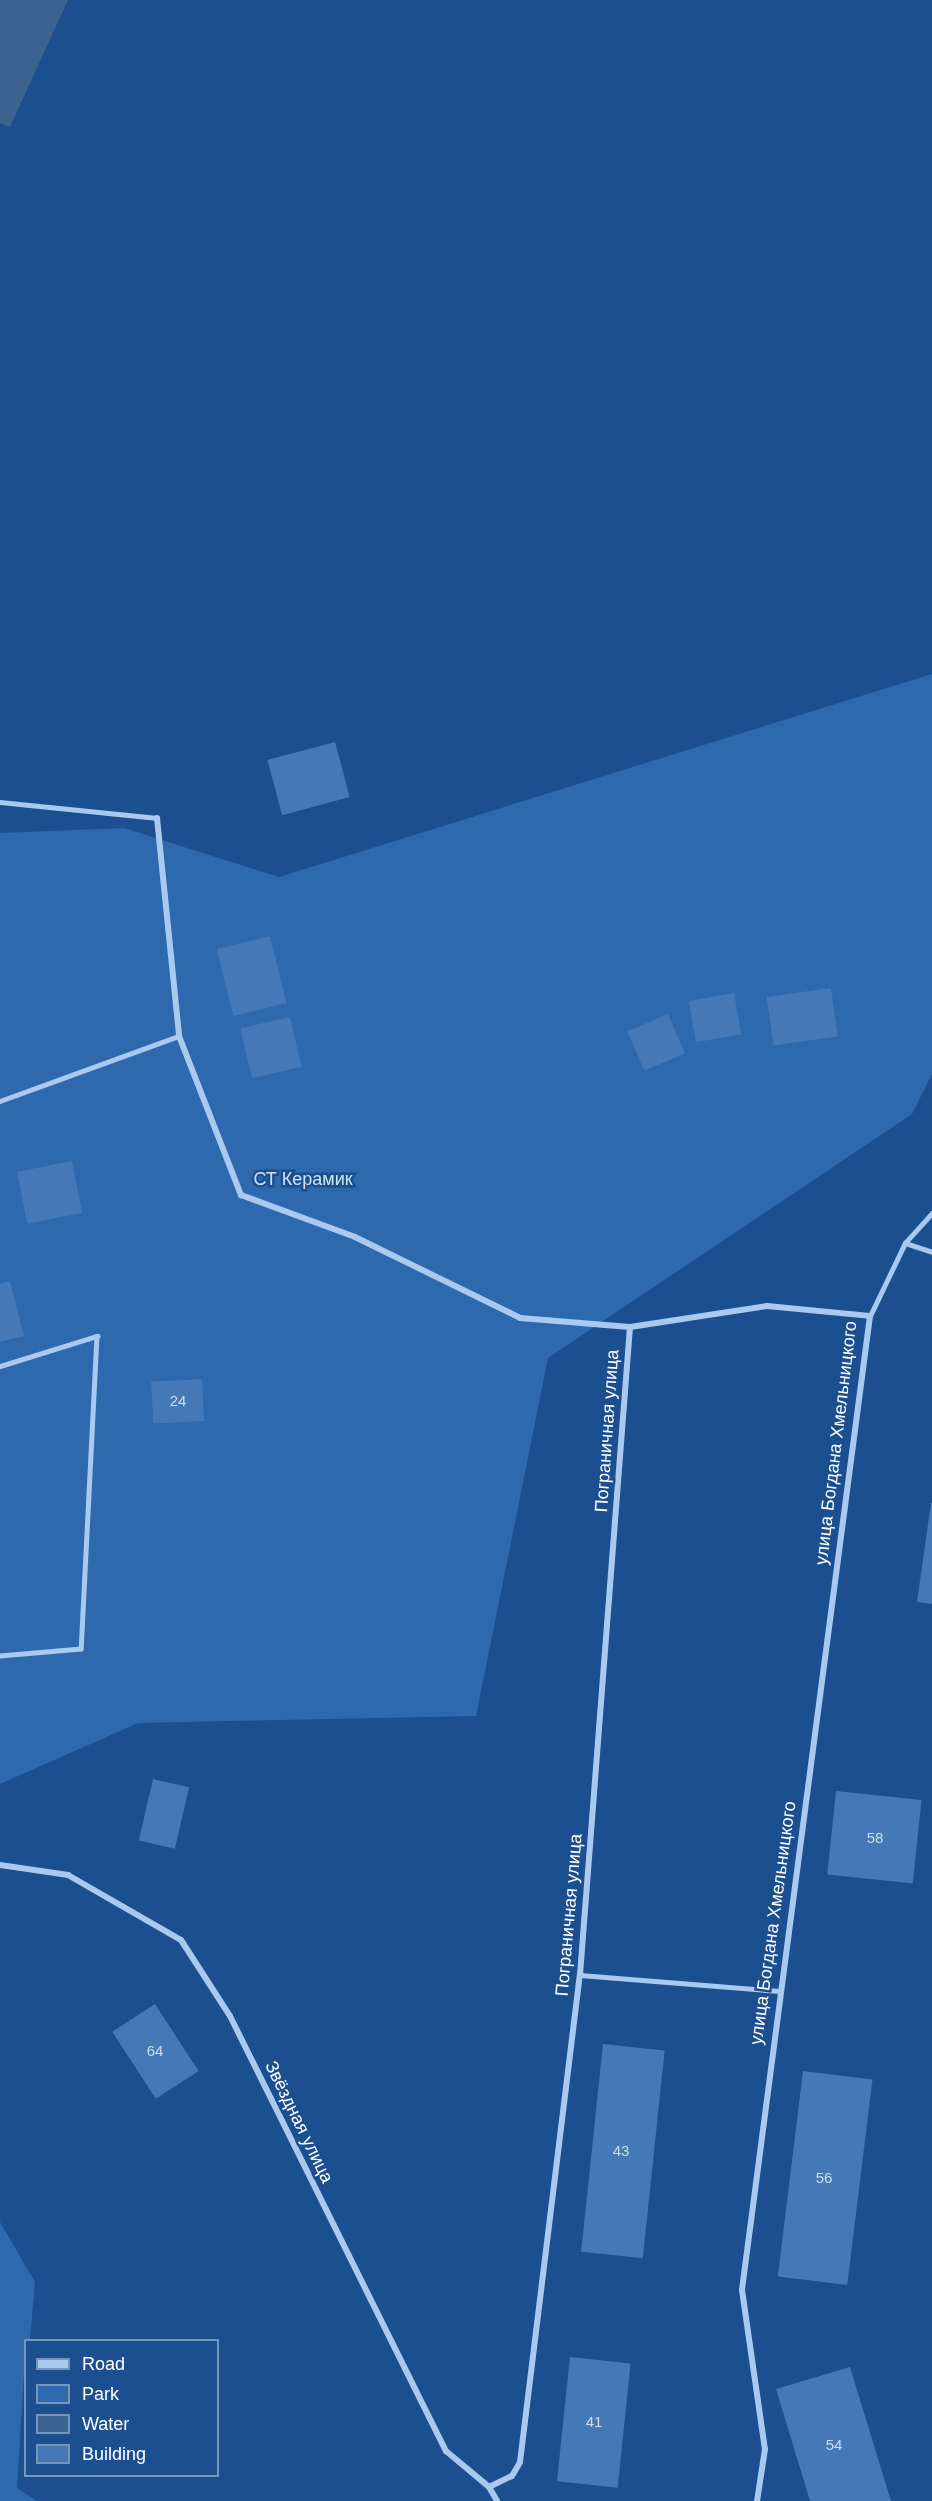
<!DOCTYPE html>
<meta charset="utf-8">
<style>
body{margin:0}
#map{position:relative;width:932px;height:2501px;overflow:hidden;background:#1b4f8f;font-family:Helvetica,sans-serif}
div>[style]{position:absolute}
.green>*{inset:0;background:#2e69ad}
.water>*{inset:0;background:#3c6290}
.building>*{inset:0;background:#4478b7;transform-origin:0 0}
.service>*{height:4.5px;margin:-2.25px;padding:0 2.25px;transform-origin:2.25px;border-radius:2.25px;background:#a9c9ee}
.minor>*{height:6px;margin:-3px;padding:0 3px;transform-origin:3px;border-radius:3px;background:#a9c9ee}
span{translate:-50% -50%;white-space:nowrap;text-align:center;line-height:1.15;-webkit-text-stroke:5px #1b4f8f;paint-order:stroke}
.number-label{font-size:15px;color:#d0dded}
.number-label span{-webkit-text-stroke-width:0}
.park-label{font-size:18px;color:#cfe3fa}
.street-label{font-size:18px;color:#fff}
.legend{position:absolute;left:24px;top:2339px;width:195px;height:138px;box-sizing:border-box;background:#1b4f8f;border:2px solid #7695bc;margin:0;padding:8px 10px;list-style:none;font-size:18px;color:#fff}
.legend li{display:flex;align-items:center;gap:12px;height:30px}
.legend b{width:30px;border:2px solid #7695bc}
</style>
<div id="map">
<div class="green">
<div style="clip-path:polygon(932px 674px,932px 1074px,912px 1114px,548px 1358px,476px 1716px,138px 1723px,0 1784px,0 833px,124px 828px,279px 877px)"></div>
<div style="clip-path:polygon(0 2222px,35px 2282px,30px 2340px,26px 2340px,17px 2488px,37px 2501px,0 2501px)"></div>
</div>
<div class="water">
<div style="clip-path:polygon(0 0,68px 0,10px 127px,0 123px)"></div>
</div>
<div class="building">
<div style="left:335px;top:742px;width:57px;height:70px;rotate:75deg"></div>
<div style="left:270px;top:936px;width:69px;height:55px;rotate:76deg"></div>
<div style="left:831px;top:988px;width:49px;height:65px;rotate:82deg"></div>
<div style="left:734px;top:993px;width:42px;height:46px;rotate:80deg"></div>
<div style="left:668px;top:1014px;width:43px;height:44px;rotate:67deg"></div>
<div style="left:290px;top:1017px;width:51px;height:51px;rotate:77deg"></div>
<div style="left:72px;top:1161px;width:53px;height:56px;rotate:79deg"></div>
<div style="clip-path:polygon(10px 1281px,24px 1336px,0 1342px,0 1284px)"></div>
<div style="left:202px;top:1379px;width:42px;height:51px;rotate:87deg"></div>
<div style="clip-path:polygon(931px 1503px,932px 1503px,932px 1604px,917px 1602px)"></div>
<div style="left:153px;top:1779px;width:37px;height:63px;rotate:13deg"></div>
<div style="left:836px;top:1791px;width:86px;height:84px;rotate:6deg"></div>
<div style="left:155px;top:2004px;width:80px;height:51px;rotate:57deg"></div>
<div style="left:603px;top:2044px;width:62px;height:209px;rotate:6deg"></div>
<div style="left:803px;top:2071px;width:70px;height:207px;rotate:7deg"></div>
<div style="left:570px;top:2357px;width:61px;height:125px;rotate:6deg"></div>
<div style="clip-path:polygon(850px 2367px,891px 2501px,810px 2501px,776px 2389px)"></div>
</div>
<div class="service">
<div style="left:0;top:802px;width:158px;rotate:5.8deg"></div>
<div style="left:0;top:1101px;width:190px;rotate:-20deg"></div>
<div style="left:905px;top:1243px;width:40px;rotate:-48deg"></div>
<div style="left:870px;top:1316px;width:81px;rotate:-64.4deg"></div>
<div style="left:905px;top:1243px;width:28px;rotate:18deg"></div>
<div style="left:0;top:1366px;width:102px;rotate:-17.2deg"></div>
<div style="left:97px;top:1336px;width:313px;rotate:92.9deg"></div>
<div style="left:81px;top:1649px;width:81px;rotate:175.1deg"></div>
<div style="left:580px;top:1975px;width:200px;rotate:4.6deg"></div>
</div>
<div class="minor">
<div style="left:157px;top:818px;width:219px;rotate:84.2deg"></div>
<div style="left:179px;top:1036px;width:171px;rotate:68.7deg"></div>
<div style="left:241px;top:1195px;width:121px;rotate:20.2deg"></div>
<div style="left:355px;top:1237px;width:184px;rotate:26.1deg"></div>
<div style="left:520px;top:1318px;width:110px;rotate:4.7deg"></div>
<div style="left:630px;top:1327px;width:139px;rotate:-8.7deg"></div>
<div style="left:767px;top:1306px;width:103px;rotate:5.5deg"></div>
<div style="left:870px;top:1316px;width:982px;rotate:97.49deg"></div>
<div style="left:742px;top:2290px;width:161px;rotate:81.8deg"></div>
<div style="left:765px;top:2449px;width:53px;rotate:98.7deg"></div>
<div style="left:0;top:1865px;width:69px;rotate:8.4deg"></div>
<div style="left:68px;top:1875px;width:130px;rotate:29.9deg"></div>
<div style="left:181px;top:1940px;width:90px;rotate:57.2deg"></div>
<div style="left:230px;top:2016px;width:486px;rotate:63.6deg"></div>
<div style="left:446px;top:2451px;width:56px;rotate:39.9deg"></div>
<div style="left:489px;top:2487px;width:16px;rotate:60deg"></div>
<div style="left:489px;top:2487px;width:25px;rotate:-26deg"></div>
<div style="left:512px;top:2476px;width:16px;rotate:-60deg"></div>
<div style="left:520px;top:2462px;width:491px;rotate:-83deg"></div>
<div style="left:580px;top:1975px;width:650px;rotate:-85.59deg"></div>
</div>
<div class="number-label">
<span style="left:178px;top:1401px">24</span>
<span style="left:875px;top:1838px">58</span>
<span style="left:155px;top:2051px">64</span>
<span style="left:621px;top:2151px">43</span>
<span style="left:824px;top:2178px">56</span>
<span style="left:594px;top:2422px">41</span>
<span style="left:834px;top:2445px">54</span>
</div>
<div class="park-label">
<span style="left:303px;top:1179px">СТ Керамик</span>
</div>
<div class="street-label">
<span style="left:607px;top:1431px;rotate:-86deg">Пограничная улица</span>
<span style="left:836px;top:1443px;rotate:-83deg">улица Богдана Хмельницкого</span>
<span style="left:569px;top:1915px;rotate:-85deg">Пограничная улица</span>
<span style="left:773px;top:1923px;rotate:-82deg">улица Богдана Хмельницкого</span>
<span style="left:299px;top:2122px;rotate:64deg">Звёздная улица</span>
</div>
<ul class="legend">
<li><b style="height:8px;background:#a9c9ee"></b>Road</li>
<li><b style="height:16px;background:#2e69ad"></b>Park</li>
<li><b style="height:16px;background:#3c6290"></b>Water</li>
<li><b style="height:16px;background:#4478b7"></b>Building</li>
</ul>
</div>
